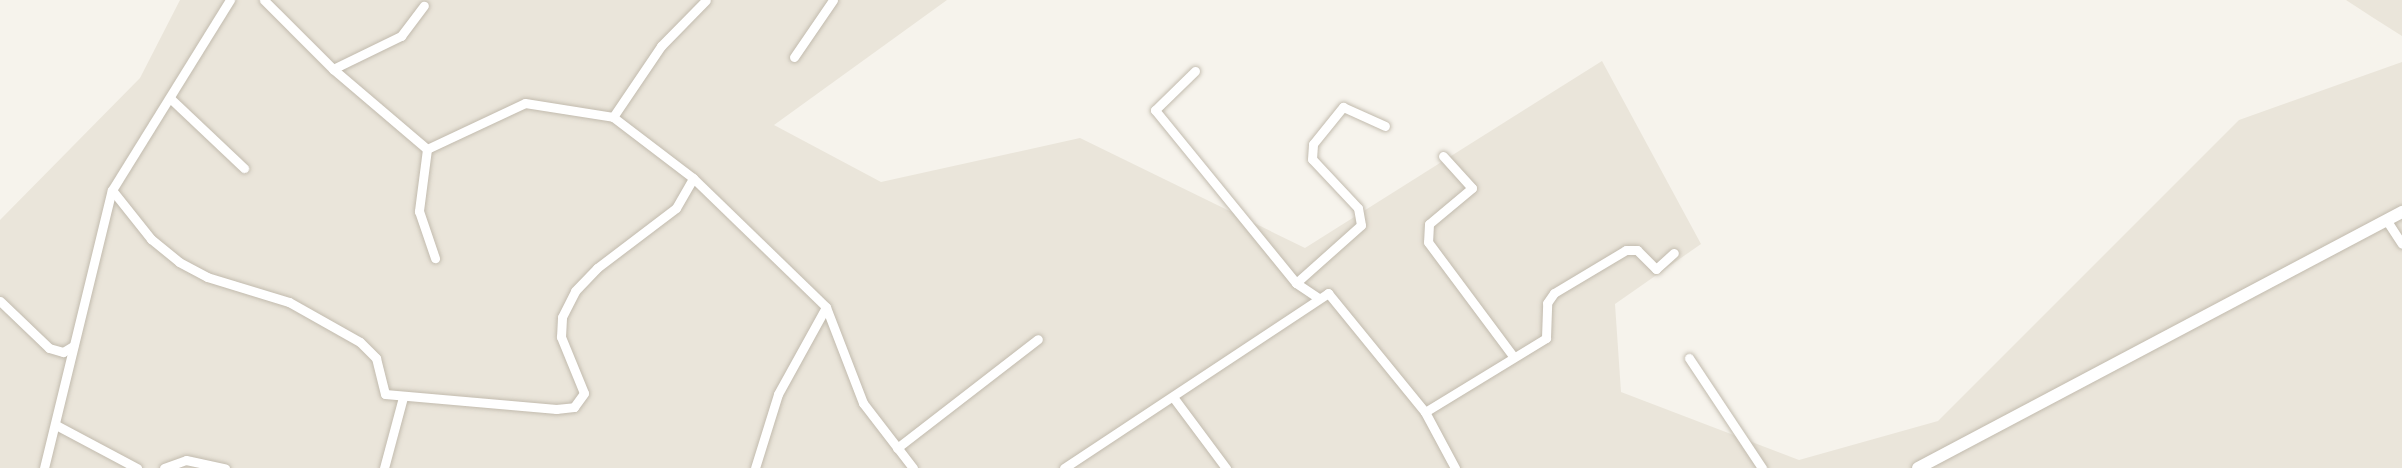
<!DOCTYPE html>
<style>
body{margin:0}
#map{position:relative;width:2402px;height:468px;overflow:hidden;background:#f6f3ec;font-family:Quicksand,sans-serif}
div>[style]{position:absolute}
.residential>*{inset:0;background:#eae5da}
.roads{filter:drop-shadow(0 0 2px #c2bbae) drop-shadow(0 0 2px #c2bbae)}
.minor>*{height:9px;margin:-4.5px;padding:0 4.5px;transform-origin:4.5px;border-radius:4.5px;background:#fff}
.tertiary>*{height:12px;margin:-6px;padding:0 6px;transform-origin:6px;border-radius:6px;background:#fff}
span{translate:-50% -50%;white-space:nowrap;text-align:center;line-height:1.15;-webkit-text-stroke:4.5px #fff;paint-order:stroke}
</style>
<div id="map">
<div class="residential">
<div style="clip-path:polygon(180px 0,947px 0,774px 125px,881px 182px,1080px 138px,1305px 248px,1602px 61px,1701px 244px,1615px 304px,1621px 392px,1799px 460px,1938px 421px,2239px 120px,2402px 62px,2402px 468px,0 468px,0 220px,140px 78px)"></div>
<div style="clip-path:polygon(2346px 0,2402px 0,2402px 36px,2372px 17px)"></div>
</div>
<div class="roads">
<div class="minor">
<div style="left:264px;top:0;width:98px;rotate:45deg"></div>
<div style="left:333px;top:69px;width:123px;rotate:40.4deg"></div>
<div style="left:427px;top:149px;width:108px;rotate:-25.1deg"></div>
<div style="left:525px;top:103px;width:89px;rotate:9deg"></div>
<div style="left:613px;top:117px;width:101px;rotate:37.3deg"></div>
<div style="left:693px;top:178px;width:185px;rotate:44.1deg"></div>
<div style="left:826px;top:307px;width:103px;rotate:68.9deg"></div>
<div style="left:863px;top:403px;width:82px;rotate:52.4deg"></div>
<div style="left:794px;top:57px;width:69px;rotate:-55.6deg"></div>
<div style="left:333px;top:69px;width:76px;rotate:-25.9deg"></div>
<div style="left:401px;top:36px;width:38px;rotate:-53deg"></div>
<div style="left:1195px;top:71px;width:56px;rotate:135.7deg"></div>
<div style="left:1155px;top:110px;width:223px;rotate:50.8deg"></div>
<div style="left:1296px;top:283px;width:27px;rotate:34deg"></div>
<div style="left:170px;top:98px;width:102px;rotate:43.4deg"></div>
<div style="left:613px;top:117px;width:86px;rotate:-55.9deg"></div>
<div style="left:661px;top:46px;width:64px;rotate:-45.6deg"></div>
<div style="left:427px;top:149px;width:63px;rotate:97.4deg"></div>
<div style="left:419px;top:211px;width:50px;rotate:71.2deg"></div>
<div style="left:1443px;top:156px;width:43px;rotate:47.8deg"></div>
<div style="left:1472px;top:188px;width:56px;rotate:140.1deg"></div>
<div style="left:1429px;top:224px;width:18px;rotate:93deg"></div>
<div style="left:1428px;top:242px;width:142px;rotate:53.3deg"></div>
<div style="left:112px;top:190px;width:63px;rotate:51.5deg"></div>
<div style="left:151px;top:239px;width:36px;rotate:39deg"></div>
<div style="left:179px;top:262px;width:32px;rotate:28deg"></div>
<div style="left:207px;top:277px;width:86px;rotate:17deg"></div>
<div style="left:289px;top:302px;width:81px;rotate:29.4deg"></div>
<div style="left:360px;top:342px;width:23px;rotate:45deg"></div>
<div style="left:376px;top:358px;width:37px;rotate:76deg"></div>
<div style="left:385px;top:394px;width:172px;rotate:5deg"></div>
<div style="left:556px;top:409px;width:18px;rotate:-6deg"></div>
<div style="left:574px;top:407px;width:17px;rotate:-54deg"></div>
<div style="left:584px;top:393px;width:61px;rotate:-112.3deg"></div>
<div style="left:561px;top:337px;width:20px;rotate:-87deg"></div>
<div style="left:562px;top:317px;width:29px;rotate:-63deg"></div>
<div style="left:575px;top:291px;width:32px;rotate:-46deg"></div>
<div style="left:597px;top:268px;width:99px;rotate:-37.2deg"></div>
<div style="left:676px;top:208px;width:34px;rotate:-60deg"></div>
<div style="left:2387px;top:221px;width:27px;rotate:57deg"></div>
<div style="left:1296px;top:283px;width:87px;rotate:-41.7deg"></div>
<div style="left:1361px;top:225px;width:17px;rotate:-100deg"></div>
<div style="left:1358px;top:208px;width:67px;rotate:-133.2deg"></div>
<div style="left:1312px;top:159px;width:15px;rotate:-86deg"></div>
<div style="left:1313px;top:144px;width:48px;rotate:-51deg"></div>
<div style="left:1343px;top:107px;width:46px;rotate:24.3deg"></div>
<div style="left:0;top:301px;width:68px;rotate:43.8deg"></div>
<div style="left:49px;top:348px;width:15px;rotate:16deg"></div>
<div style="left:63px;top:352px;width:12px;rotate:-31deg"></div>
<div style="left:1689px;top:358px;width:132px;rotate:56.4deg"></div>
<div style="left:1173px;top:397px;width:89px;rotate:53.3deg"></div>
<div style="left:1425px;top:412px;width:142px;rotate:-31.4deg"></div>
<div style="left:1546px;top:338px;width:35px;rotate:-88deg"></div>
<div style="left:1547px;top:303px;width:12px;rotate:-55deg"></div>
<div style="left:1554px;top:293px;width:84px;rotate:-30.8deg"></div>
<div style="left:1626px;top:250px;width:11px"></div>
<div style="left:1637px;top:250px;width:27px;rotate:45deg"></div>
<div style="left:1656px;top:269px;width:24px;rotate:-42deg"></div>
<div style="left:56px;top:425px;width:92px;rotate:28deg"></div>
<div style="left:897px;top:448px;width:178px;rotate:-37.7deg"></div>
<div style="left:44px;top:468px;width:286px;rotate:-76.3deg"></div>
<div style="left:112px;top:190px;width:224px;rotate:-58.2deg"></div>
<div style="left:164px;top:468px;width:23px;rotate:-20deg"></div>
<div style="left:186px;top:460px;width:40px;rotate:12deg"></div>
<div style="left:384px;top:468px;width:73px;rotate:-75deg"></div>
<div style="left:755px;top:468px;width:77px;rotate:-72.7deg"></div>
<div style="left:778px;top:394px;width:99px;rotate:-61.1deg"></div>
<div style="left:1064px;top:468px;width:317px;rotate:-33.5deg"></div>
<div style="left:1328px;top:293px;width:154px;rotate:50.8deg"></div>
<div style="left:1425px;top:412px;width:64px;rotate:61.8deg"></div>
</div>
<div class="tertiary">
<div style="left:1918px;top:468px;width:548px;rotate:-27.88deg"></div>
</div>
</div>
</div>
